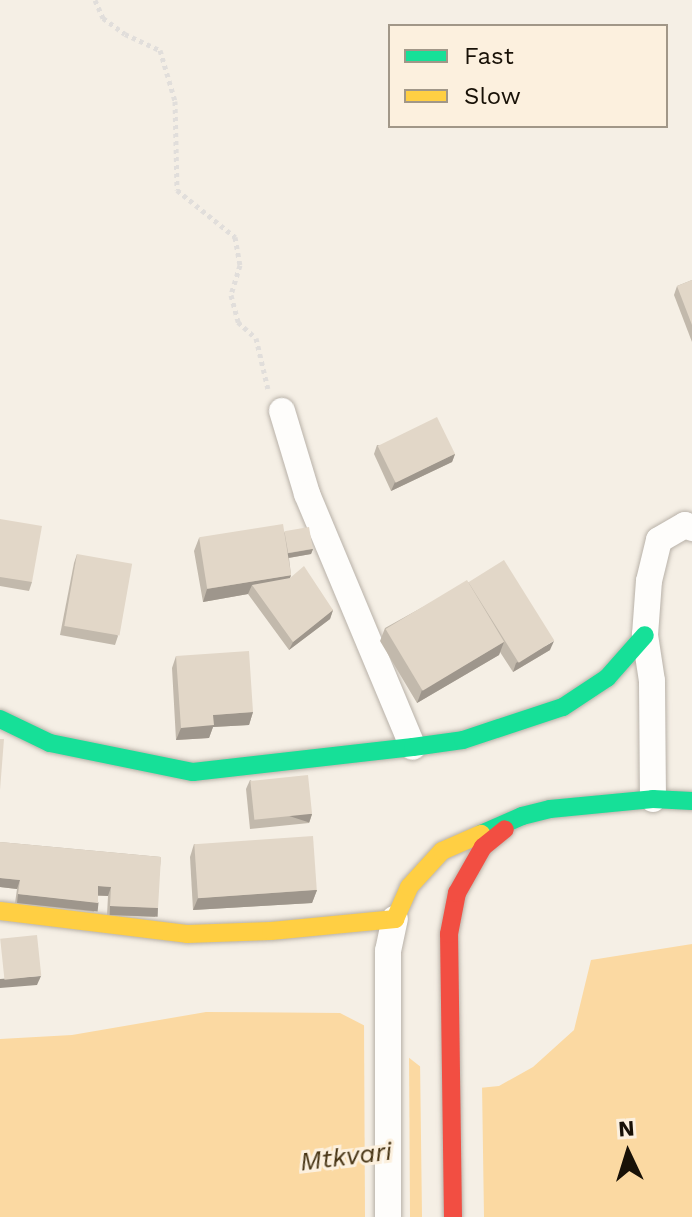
<!DOCTYPE html>
<style>
body{margin:0}
#map{position:relative;width:692px;height:1217px;overflow:hidden;background:#f5efe5;font-family:"Work Sans",sans-serif}
div>[style]{position:absolute}
.water>*{inset:0;background:#fbd9a2}
.pier>*{inset:0;background:#f5efe5}
.path>*{height:5px;margin-top:-2.5px;transform-origin:0;background:repeating-linear-gradient(90deg,#e1dedb 0 4px,transparent 0 8px)}
.roads{filter:drop-shadow(0 0 2px #b8b1a8) drop-shadow(0 0 2px #b8b1a8)}
.street>*{height:26px;margin:-13px;padding:0 13px;transform-origin:13px;border-radius:13px;background:#fefdfb}
.fast>*{height:18px;margin:-9px;padding:0 9px;transform-origin:9px;border-radius:9px;background:#16e098}
.slow>*{height:18px;margin:-9px;padding:0 9px;transform-origin:9px;border-radius:9px;background:#ffcf43}
.jam>*{height:18px;margin:-9px;padding:0 9px;transform-origin:9px;border-radius:9px;background:#f24e42}
.wall>*{inset:0;background:#c2b9ac}
.shaded-wall>*{inset:0;background:#9e968c;transform-origin:0 0}
.building>*{inset:0;background:#e2d7c8;transform-origin:0 0}
span{translate:-50% -50%;white-space:nowrap;text-align:center;line-height:1.15;-webkit-text-stroke:6px #fcf0de;paint-order:stroke}
.water-label{font-size:26px;color:#463313;font-style:italic}
.legend{position:absolute;left:388px;top:24px;width:280px;height:104px;box-sizing:border-box;background:#fcf0de;border:2px solid #a19788;margin:0;padding:10px 14px;list-style:none;font-size:24px;color:#181107}
.legend li{display:flex;align-items:center;gap:16px;height:40px}
.legend b{width:40px;border:2px solid #a19788}
.north{position:absolute;left:588px;top:1113px;width:80px;height:80px;-webkit-text-stroke:6px #fcf0de;paint-order:stroke;rotate:356deg;font-size:22px;font-weight:700;line-height:32px;text-align:center;color:#181107}
.north::after{content:'';display:block;margin:auto;width:28px;height:36px;background:#181107;clip-path:polygon(50% 0,100% 100%,50% 72%,0 100%)}
</style>
<div id="map">
<div class="water">
<div style="clip-path:polygon(692px 944px,692px 1217px,0 1217px,0 1039px,72px 1035px,206px 1012px,340px 1013px,375px 1031px,431px 1075px,469px 1089px,499px 1086px,533px 1067px,574px 1030px,591px 960px)"></div>
</div>
<div class="pier">
<div style="clip-path:polygon(364px 1020px,409px 1050px,410px 1217px,365px 1217px)"></div>
<div style="clip-path:polygon(420px 1059px,433px 1072px,469px 1085px,482px 1084px,484px 1217px,422px 1217px)"></div>
</div>
<div class="path">
<div style="left:95px;top:0;width:20px;rotate:66deg"></div>
<div style="left:103px;top:18px;width:27px;rotate:36deg"></div>
<div style="left:125px;top:34px;width:38px;rotate:25deg"></div>
<div style="left:160px;top:50px;width:53px;rotate:73.6deg"></div>
<div style="left:175px;top:101px;width:89px;rotate:88.7deg"></div>
<div style="left:177px;top:190px;width:75px;rotate:39deg"></div>
<div style="left:235px;top:237px;width:28px;rotate:80deg"></div>
<div style="left:240px;top:265px;width:31px;rotate:107deg"></div>
<div style="left:231px;top:295px;width:28px;rotate:75deg"></div>
<div style="left:238px;top:322px;width:24px;rotate:42deg"></div>
<div style="left:256px;top:338px;width:52px;rotate:76.8deg"></div>
</div>
<div class="roads">
<div class="street">
<div style="left:282px;top:411px;width:87px;rotate:73.2deg"></div>
<div style="left:307px;top:494px;width:274px;rotate:67.3deg"></div>
<div style="left:653px;top:799px;width:118px;rotate:-90.5deg"></div>
<div style="left:652px;top:681px;width:47px;rotate:-98.7deg"></div>
<div style="left:645px;top:635px;width:54px;rotate:-85.8deg"></div>
<div style="left:649px;top:581px;width:42px;rotate:-76.3deg"></div>
<div style="left:659px;top:540px;width:30px;rotate:-30deg"></div>
<div style="left:685px;top:525px;width:8px;rotate:23deg"></div>
<div style="left:388px;top:1217px;width:266px;rotate:-90deg"></div>
<div style="left:388px;top:951px;width:33px;rotate:-78deg"></div>
</div>
<div class="fast">
<div style="left:0;top:719px;width:55px;rotate:25.6deg"></div>
<div style="left:50px;top:743px;width:146px;rotate:11.5deg"></div>
<div style="left:193px;top:772px;width:221px;rotate:-6.5deg"></div>
<div style="left:413px;top:747px;width:50px;rotate:-8deg"></div>
<div style="left:463px;top:740px;width:105px;rotate:-18.3deg"></div>
<div style="left:563px;top:707px;width:53px;rotate:-33.4deg"></div>
<div style="left:607px;top:678px;width:57px;rotate:-48.5deg"></div>
<div style="left:481px;top:834px;width:45px;rotate:-23.7deg"></div>
<div style="left:522px;top:816px;width:29px;rotate:-14deg"></div>
<div style="left:550px;top:809px;width:103px;rotate:-5.5deg"></div>
<div style="left:653px;top:799px;width:39px;rotate:3deg"></div>
</div>
<div class="slow">
<div style="left:0;top:911px;width:188px;rotate:7deg"></div>
<div style="left:187px;top:934px;width:84px;rotate:-2deg"></div>
<div style="left:271px;top:931px;width:125px;rotate:-5.5deg"></div>
<div style="left:395px;top:919px;width:35px;rotate:-66deg"></div>
<div style="left:409px;top:887px;width:49px;rotate:-47.5deg"></div>
<div style="left:442px;top:851px;width:43px;rotate:-23.6deg"></div>
</div>
<div class="jam">
<div style="left:453px;top:1217px;width:283px;rotate:-90.8deg"></div>
<div style="left:449px;top:934px;width:42px;rotate:-79deg"></div>
<div style="left:457px;top:893px;width:53px;rotate:-60.5deg"></div>
<div style="left:483px;top:847px;width:28px;rotate:-39deg"></div>
</div>
</div>
<div class="wall">
<div style="clip-path:polygon(692px 280px,692px 342px,674px 295px,677px 286px)"></div>
<div style="clip-path:polygon(377px 445px,455px 454px,452px 462px,391px 491px,374px 454px)"></div>
<div style="clip-path:polygon(0 519px,32px 582px,29px 591px,0 586px)"></div>
<div style="clip-path:polygon(284px 532px,313px 549px,311px 554px,289px 558px,291px 575px,290px 578px,333px 610px,330px 619px,289px 650px,248px 594px,203px 602px,194px 551px,199px 538px)"></div>
<div style="clip-path:polygon(77px 554px,118px 636px,115px 645px,60px 635px,74px 563px)"></div>
<div style="clip-path:polygon(468px 582px,550px 650px,513px 672px,500px 652px,499px 655px,417px 703px,380px 641px,385px 628px)"></div>
<div style="clip-path:polygon(176px 656px,253px 712px,249px 725px,213px 727px,209px 738px,176px 740px,172px 668px)"></div>
<div style="clip-path:polygon(250px 780px,312px 814px,309px 823px,250px 829px,246px 789px)"></div>
<div style="clip-path:polygon(0 842px,161px 857px,155px 917px,107px 915px,108px 896px,98px 896px,94px 912px,15px 903px,17px 889px,0 887px)"></div>
<div style="clip-path:polygon(194px 844px,317px 890px,312px 903px,193px 910px,190px 857px)"></div>
</div>
<div class="shaded-wall">
<div style="clip-path:polygon(455px 454px,452px 462px,391px 491px,395px 482px)"></div>
<div style="clip-path:polygon(313px 549px,311px 554px,282px 559px,284px 554px)"></div>
<div style="clip-path:polygon(291px 575px,287px 587px,252px 585px,248px 594px,203px 602px,207px 589px)"></div>
<div style="clip-path:polygon(333px 610px,330px 619px,289px 650px,293px 642px)"></div>
<div style="clip-path:polygon(554px 641px,550px 650px,513px 672px,516px 663px)"></div>
<div style="clip-path:polygon(504px 642px,499px 655px,417px 703px,422px 690px)"></div>
<div style="clip-path:polygon(253px 712px,249px 725px,213px 727px,209px 738px,176px 740px,181px 728px,213px 715px)"></div>
<div style="left:312px;top:814px;width:9px;height:59px;rotate:108deg"></div>
<div style="clip-path:polygon(0 878px,20px 880px,17px 889px,0 887px)"></div>
<div style="clip-path:polygon(98px 886px,111px 887px,108px 896px,95px 895px)"></div>
<div style="clip-path:polygon(317px 890px,312px 903px,193px 910px,198px 898px)"></div>
<div style="left:18px;top:894px;width:81px;height:9px;rotate:6deg"></div>
<div style="left:110px;top:906px;width:48px;height:9px;rotate:2deg"></div>
<div style="clip-path:polygon(41px 976px,37px 985px,0 988px,0 979px)"></div>
</div>
<div class="building">
<div style="clip-path:polygon(692px 280px,692px 325px,677px 286px)"></div>
<div style="left:437px;top:417px;width:41px;height:66px;rotate:64deg"></div>
<div style="clip-path:polygon(0 519px,42px 526px,32px 582px,0 577px)"></div>
<div style="left:283px;top:524px;width:52px;height:85px;rotate:81deg"></div>
<div style="left:309px;top:527px;width:22px;height:25px;rotate:80deg"></div>
<div style="left:77px;top:554px;width:56px;height:73px;rotate:10deg"></div>
<div style="left:504px;top:560px;width:95px;height:42px;rotate:58deg"></div>
<div style="clip-path:polygon(304px 566px,333px 610px,293px 642px,252px 585px,290px 578px)"></div>
<div style="left:467px;top:580px;width:72px;height:95px;rotate:59deg"></div>
<div style="clip-path:polygon(249px 651px,253px 712px,213px 715px,214px 725px,181px 728px,176px 656px)"></div>
<div style="clip-path:polygon(0 739px,4px 739px,0 790px)"></div>
<div style="left:308px;top:775px;width:39px;height:58px;rotate:84deg"></div>
<div style="left:313px;top:836px;width:54px;height:119px;rotate:86deg"></div>
<div style="clip-path:polygon(0 842px,161px 857px,158px 908px,110px 906px,111px 887px,98px 886px,98px 903px,18px 894px,20px 880px,0 878px)"></div>
<div style="left:37px;top:935px;width:41px;height:37px;rotate:84deg"></div>
</div>
<div class="water-label">
<span style="left:346px;top:1157px;rotate:-7deg">Mtkvari</span>
</div>
<ul class="legend">
<li><b style="height:10px;background:#16e098"></b>Fast</li>
<li><b style="height:10px;background:#ffcf43"></b>Slow</li>
</ul>
<div class="north">N</div>
</div>
